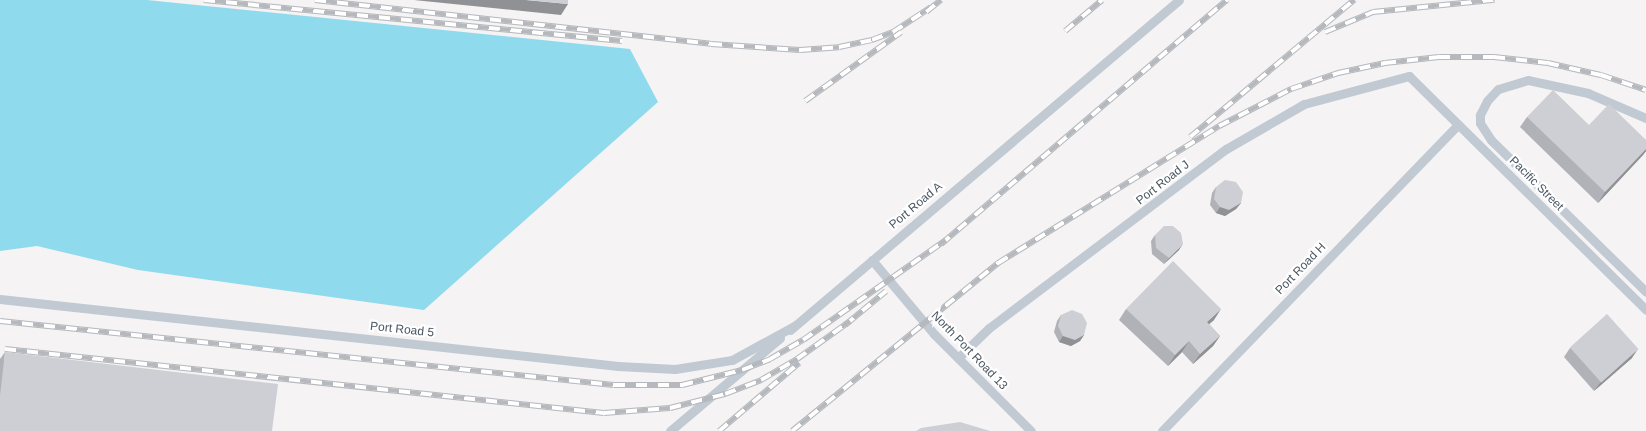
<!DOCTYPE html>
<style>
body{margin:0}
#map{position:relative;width:1646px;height:431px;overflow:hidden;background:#f5f3f3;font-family:Helvetica,sans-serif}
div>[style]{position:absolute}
.water>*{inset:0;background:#90daee}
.service>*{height:9px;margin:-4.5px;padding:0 4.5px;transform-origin:4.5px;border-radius:4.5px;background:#c1cad2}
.rail>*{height:5.5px;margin-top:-2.75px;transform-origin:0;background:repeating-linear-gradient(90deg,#fff 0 11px,#b5b8bd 0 22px);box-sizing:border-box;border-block:1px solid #b5b8bd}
.wall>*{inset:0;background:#b0b2b7}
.shaded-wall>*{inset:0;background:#909195}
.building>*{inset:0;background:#cdcfd5;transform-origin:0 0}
span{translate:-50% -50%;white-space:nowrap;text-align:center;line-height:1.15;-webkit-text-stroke:4.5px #fff;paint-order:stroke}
.street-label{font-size:12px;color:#4a5661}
</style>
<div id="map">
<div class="water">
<div style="clip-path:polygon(0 0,147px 0,630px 49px,658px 102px,424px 310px,138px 270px,37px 246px,0 251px)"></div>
</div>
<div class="service">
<div style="left:1646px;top:118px;width:63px;rotate:-156.7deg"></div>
<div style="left:1588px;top:93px;width:61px;rotate:-167.8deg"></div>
<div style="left:1528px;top:80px;width:31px;rotate:163deg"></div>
<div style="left:1498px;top:89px;width:16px;rotate:133deg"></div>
<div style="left:1487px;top:101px;width:16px;rotate:117deg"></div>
<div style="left:1480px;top:115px;width:8px;rotate:90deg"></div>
<div style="left:1480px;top:123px;width:20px;rotate:57deg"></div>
<div style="left:1491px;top:140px;width:217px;rotate:44.4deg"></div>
<div style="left:872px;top:260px;width:97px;rotate:50deg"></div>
<div style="left:934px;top:334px;width:137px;rotate:45deg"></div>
<div style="left:0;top:299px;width:622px;rotate:6.19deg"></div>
<div style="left:618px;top:366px;width:57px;rotate:3deg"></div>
<div style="left:675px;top:369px;width:58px;rotate:-9deg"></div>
<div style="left:732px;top:360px;width:71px;rotate:-28.7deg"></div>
<div style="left:790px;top:330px;width:510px;rotate:-40.31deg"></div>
<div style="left:958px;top:358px;width:43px;rotate:-44.1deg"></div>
<div style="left:989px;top:328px;width:297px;rotate:-37.1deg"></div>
<div style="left:1226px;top:149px;width:90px;rotate:-30deg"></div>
<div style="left:1304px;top:104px;width:109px;rotate:-14.9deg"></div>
<div style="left:1409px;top:76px;width:333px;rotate:44.6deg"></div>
<div style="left:670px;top:431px;width:144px;rotate:-40.2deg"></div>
<div style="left:1162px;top:431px;width:426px;rotate:-46deg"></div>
</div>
<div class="rail">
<div style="left:204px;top:0;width:420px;rotate:5.6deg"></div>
<div style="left:315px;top:0;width:398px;rotate:6.3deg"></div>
<div style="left:711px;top:44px;width:89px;rotate:3.9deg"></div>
<div style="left:800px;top:50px;width:39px;rotate:-4deg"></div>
<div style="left:839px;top:47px;width:34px;rotate:-12deg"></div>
<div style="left:872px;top:40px;width:22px;rotate:-21deg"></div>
<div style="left:893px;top:32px;width:45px;rotate:-33.3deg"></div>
<div style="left:926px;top:12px;width:19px;rotate:-39deg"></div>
<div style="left:1065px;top:31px;width:48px;rotate:-40deg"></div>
<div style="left:1325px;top:32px;width:52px;rotate:-22.6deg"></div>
<div style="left:1373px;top:12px;width:122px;rotate:-5.7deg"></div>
<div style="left:805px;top:101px;width:118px;rotate:-35.7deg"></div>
<div style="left:1190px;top:137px;width:214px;rotate:-39.9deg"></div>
<div style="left:941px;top:244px;width:376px;rotate:-40.5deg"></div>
<div style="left:0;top:321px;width:617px;rotate:5.95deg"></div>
<div style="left:614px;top:385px;width:68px"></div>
<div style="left:682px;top:385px;width:62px;rotate:-14deg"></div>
<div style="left:742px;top:370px;width:30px;rotate:-21deg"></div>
<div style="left:770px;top:359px;width:38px;rotate:-30deg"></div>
<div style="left:803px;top:340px;width:174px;rotate:-35deg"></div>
<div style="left:845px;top:325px;width:53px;rotate:-39.7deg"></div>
<div style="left:5px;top:349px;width:602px;rotate:6.1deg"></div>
<div style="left:604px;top:413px;width:66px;rotate:-4.3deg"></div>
<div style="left:670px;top:408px;width:57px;rotate:-14.3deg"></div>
<div style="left:725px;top:394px;width:39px;rotate:-21deg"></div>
<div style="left:761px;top:380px;width:42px;rotate:-30.3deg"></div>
<div style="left:797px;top:359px;width:65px;rotate:-35.6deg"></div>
<div style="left:719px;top:431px;width:105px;rotate:-40.4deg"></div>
<div style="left:792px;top:431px;width:266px;rotate:-39.2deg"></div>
<div style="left:998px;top:263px;width:260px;rotate:-31.8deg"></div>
<div style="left:1219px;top:126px;width:81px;rotate:-27.2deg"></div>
<div style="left:1291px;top:89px;width:50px;rotate:-18.8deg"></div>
<div style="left:1338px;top:73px;width:48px;rotate:-12deg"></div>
<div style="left:1385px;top:63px;width:54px;rotate:-6.3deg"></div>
<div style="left:1439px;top:57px;width:55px"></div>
<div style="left:1494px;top:57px;width:54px;rotate:6.3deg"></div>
<div style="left:1548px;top:63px;width:54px;rotate:12.8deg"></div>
<div style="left:1601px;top:75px;width:47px;rotate:18.4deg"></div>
</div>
<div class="wall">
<div style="clip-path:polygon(1527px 117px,1589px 125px,1646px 140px,1646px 151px,1643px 155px,1598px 203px,1520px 127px)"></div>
<div style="clip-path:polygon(1216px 187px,1241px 203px,1236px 209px,1225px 216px,1216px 213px,1210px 205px,1212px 193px)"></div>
<div style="clip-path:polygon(1155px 235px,1179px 250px,1164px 264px,1152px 254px,1151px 241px)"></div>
<div style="clip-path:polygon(1126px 309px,1214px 320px,1209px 324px,1220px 336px,1213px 346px,1193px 364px,1182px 352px,1168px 366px,1119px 320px)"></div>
<div style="clip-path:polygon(1061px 315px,1084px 335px,1080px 341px,1071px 346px,1059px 342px,1054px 332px,1057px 321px)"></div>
<div style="clip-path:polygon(1570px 348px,1632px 358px,1594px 391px,1564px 357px)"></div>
<div style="clip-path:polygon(5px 352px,0 431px,0 359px)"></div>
</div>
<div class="shaded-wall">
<div style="clip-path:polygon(414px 0,526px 0,568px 4px,561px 15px)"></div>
<div style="clip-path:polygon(1646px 149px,1646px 151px,1643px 155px,1598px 203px,1605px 192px)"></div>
<div style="clip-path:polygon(1241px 203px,1236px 209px,1225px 216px,1216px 213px,1220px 207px)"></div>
<div style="clip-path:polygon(1183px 244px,1179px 250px,1164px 264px,1169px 258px)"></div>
<div style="clip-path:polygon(1221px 309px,1214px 320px,1200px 332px,1207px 322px)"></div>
<div style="clip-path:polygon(1084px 335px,1080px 341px,1071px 346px,1059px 342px,1063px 336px)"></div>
<div style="clip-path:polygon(1220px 336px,1213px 346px,1193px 364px,1200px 354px)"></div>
<div style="clip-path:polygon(1189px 341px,1182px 352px,1168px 366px,1175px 355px)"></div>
<div style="clip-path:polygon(1638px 349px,1632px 358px,1594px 391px,1600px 383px)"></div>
</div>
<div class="building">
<div style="clip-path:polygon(526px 0,568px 0,568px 4px)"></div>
<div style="clip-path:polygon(1553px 90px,1589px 125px,1609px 104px,1646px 140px,1646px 149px,1605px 192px,1527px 117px)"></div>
<div style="clip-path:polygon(1225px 180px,1236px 182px,1243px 192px,1241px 203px,1229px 210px,1220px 207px,1214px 199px,1216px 187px)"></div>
<div style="clip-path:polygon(1164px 226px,1173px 226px,1181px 233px,1183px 244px,1169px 258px,1156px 248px,1155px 235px)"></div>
<div style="clip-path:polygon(1173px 261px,1221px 309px,1207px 322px,1220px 336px,1200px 354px,1189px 341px,1175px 355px,1126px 309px)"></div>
<div style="clip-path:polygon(1072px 310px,1082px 314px,1087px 323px,1084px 335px,1075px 340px,1063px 336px,1058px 326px,1061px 315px)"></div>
<div style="left:1607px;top:314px;width:47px;height:50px;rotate:48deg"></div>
<div style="clip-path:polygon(5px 352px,278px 384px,272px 431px,0 431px,0 396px)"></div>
<div style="clip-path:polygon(960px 422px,990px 431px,916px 431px,921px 428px)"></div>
</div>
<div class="street-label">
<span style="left:1163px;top:183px;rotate:-38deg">Port Road J</span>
<span style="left:1536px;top:184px;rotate:45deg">Pacific Street</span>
<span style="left:916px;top:206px;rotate:-40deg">Port Road A</span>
<span style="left:1301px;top:269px;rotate:-46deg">Port Road H</span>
<span style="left:402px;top:330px;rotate:6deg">Port Road 5</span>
<span style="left:969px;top:351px;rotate:46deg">North Port Road 13</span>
</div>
</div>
